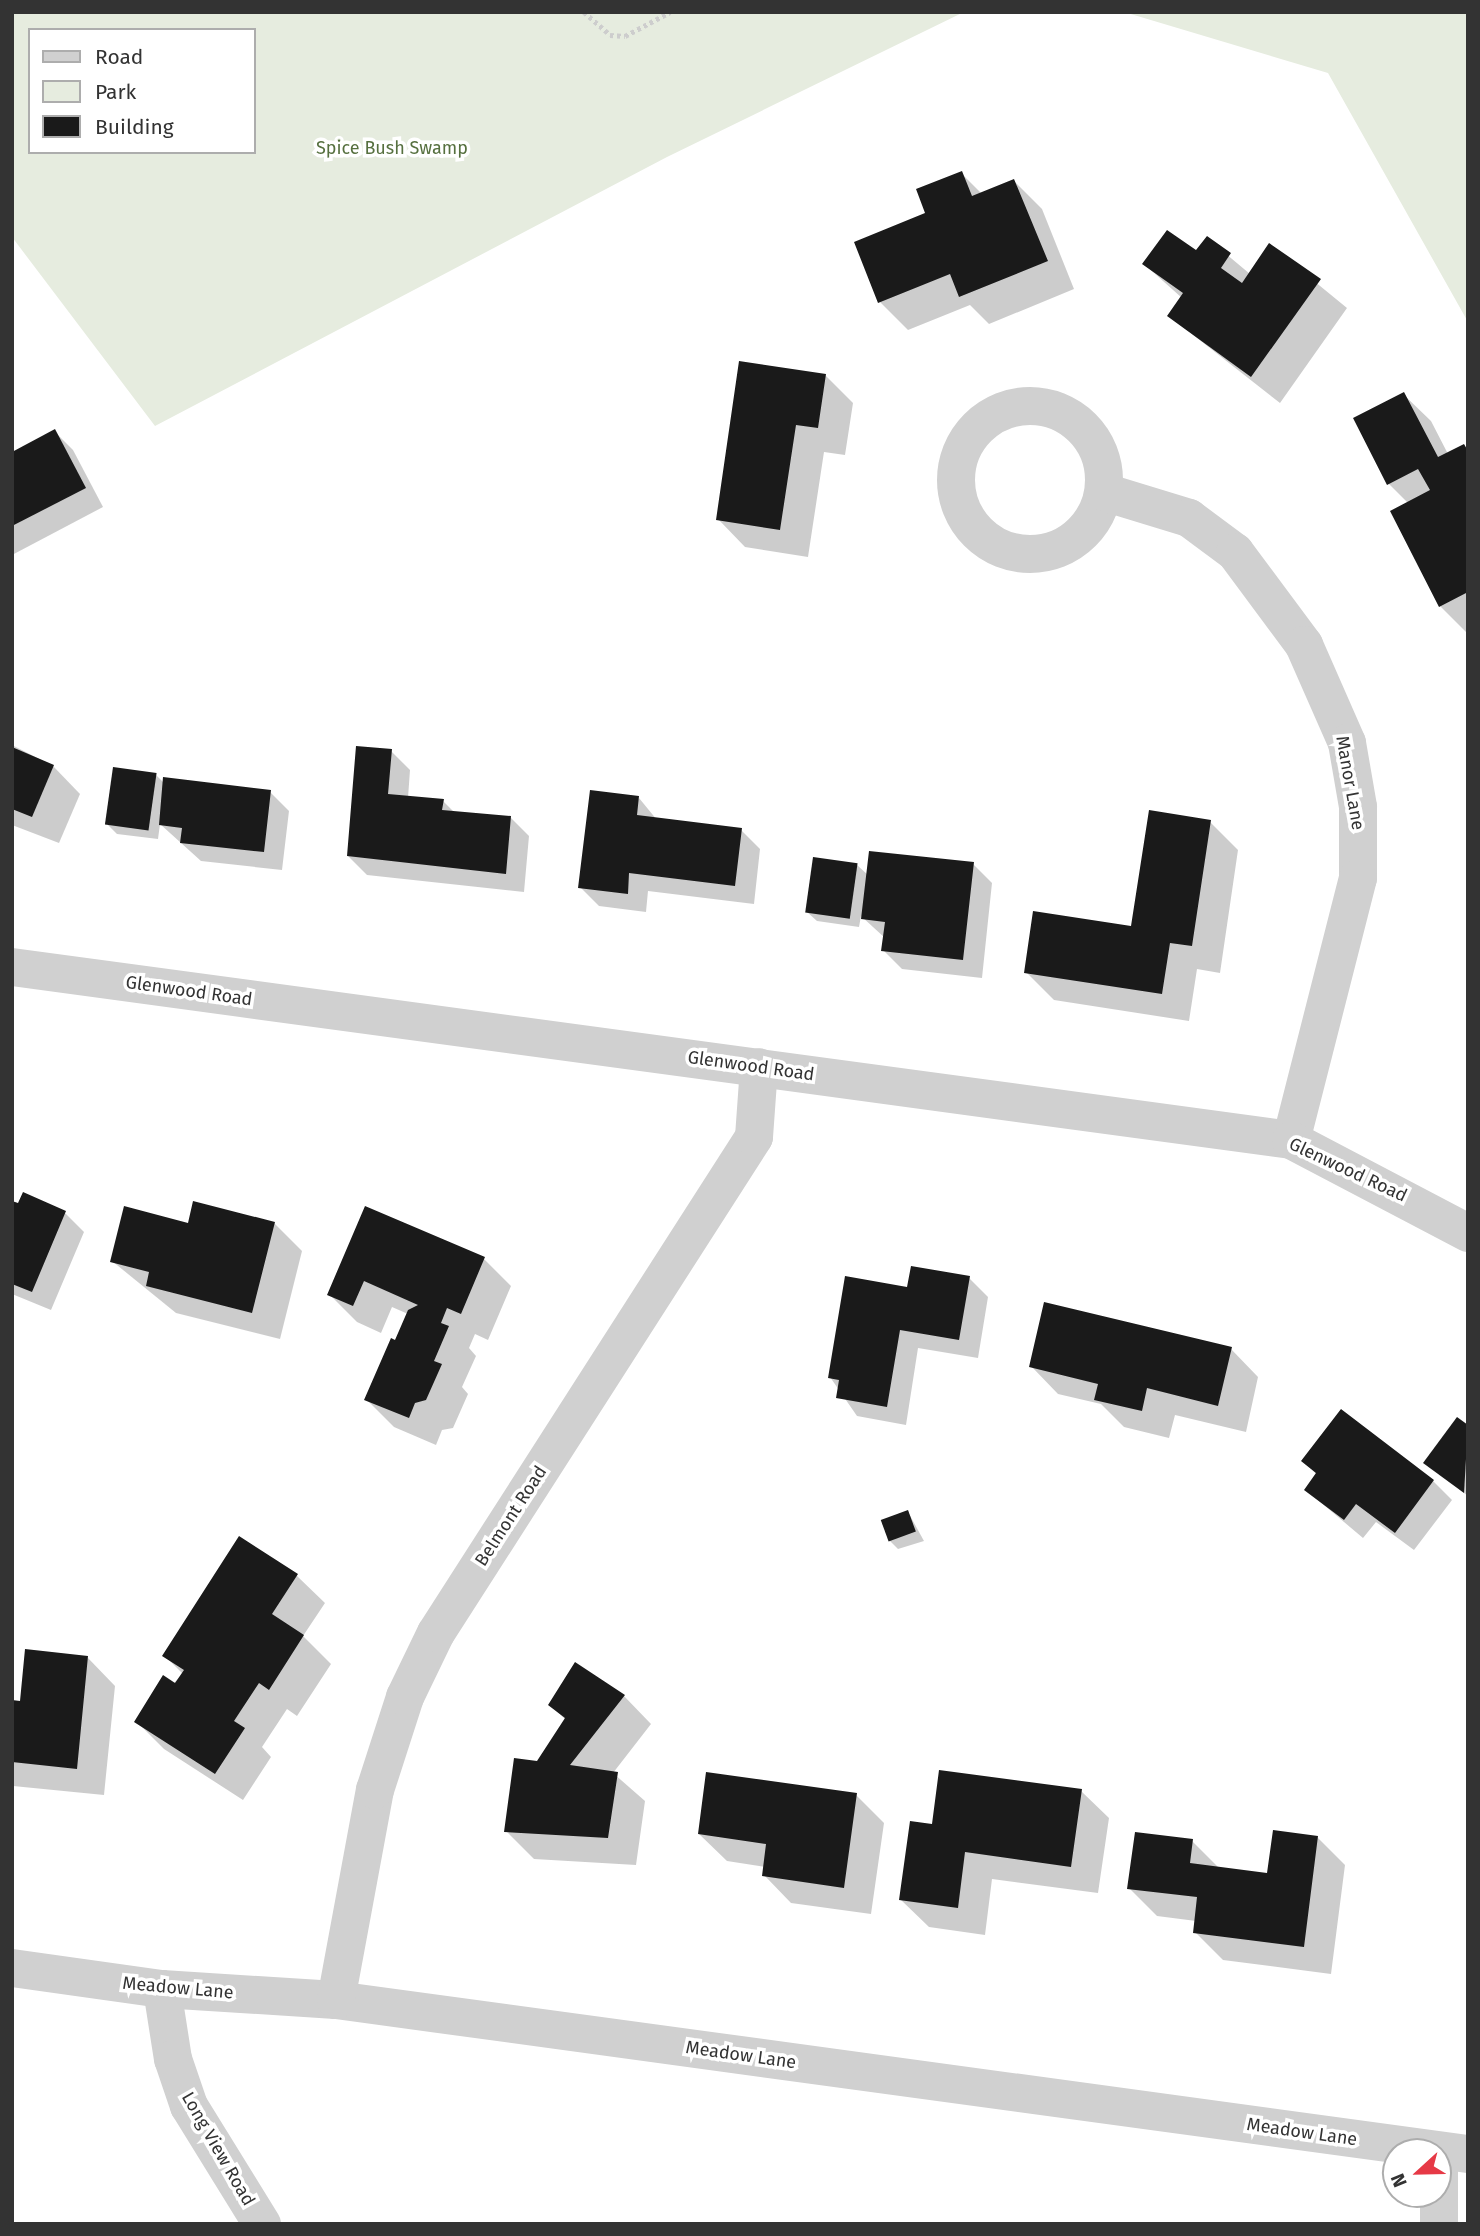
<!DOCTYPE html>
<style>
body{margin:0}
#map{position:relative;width:1480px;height:2236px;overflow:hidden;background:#fff;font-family:"Fira Sans",sans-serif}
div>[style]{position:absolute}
.green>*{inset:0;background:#e6ecdf}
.shadow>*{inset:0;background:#0003}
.building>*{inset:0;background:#1a1a1a;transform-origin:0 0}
.path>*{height:4.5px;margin-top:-2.25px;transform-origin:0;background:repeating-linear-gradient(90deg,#cdcdcd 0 3.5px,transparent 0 7px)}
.minor>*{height:38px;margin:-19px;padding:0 19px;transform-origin:19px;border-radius:19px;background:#d0d0d0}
.minor>.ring{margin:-19px;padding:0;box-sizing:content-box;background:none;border:38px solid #d0d0d0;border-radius:50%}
span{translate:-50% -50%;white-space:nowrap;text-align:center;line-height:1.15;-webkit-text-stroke:7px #fff;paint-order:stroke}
.park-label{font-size:18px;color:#56703f}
.street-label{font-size:18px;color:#333}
.frame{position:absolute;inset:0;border:14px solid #333;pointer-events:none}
.legend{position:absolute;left:28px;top:28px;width:228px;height:126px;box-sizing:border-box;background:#fff;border:2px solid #adadad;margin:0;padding:9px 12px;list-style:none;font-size:21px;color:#333}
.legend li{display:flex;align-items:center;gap:14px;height:35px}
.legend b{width:35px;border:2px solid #adadad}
.north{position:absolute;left:1382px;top:2138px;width:70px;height:70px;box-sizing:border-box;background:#fff;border:2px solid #adadad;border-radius:50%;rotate:248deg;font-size:19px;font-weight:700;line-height:28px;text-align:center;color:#333}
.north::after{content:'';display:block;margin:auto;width:24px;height:32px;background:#e63946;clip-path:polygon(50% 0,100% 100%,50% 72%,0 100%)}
</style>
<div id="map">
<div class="green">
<div style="clip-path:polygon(evenodd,12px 12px,964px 12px,667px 157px,155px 426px,12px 237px,12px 12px,30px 30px,254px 30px,254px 152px,30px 152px,30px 30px)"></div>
<div style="clip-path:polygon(1124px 12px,1468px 12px,1468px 322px,1328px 73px)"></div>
</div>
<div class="shadow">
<div style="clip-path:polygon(961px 173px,982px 194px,1014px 181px,1042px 209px,1074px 289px,989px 324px,970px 305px,908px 330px,880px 302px,928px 214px)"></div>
<div style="clip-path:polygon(1207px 238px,1250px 274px,1270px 245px,1347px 308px,1280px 403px,1169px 316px,1182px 298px,1144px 264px,1197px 253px)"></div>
<div style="clip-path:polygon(825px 375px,853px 403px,845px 455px,824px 452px,808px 557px,745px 547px,718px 519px)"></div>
<div style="clip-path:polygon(1403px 394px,1431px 421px,1448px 454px,1468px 450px,1468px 634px,1440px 606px,1408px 503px,1389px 484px)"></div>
<div style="clip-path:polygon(54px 431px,73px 450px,103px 507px,12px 555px,12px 454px)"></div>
<div style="clip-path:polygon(12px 745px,53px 766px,80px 794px,59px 843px,12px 825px)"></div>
<div style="clip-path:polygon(391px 751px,410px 770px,408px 798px,443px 801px,454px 812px,510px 817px,529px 836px,524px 892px,367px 875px,348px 856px)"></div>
<div style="clip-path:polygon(156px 775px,164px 783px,270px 792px,289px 811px,282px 870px,201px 861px,160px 824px,158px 839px,117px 834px,108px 825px)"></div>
<div style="clip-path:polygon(639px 798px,657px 820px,741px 830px,760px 849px,754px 904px,648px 891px,646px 912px,599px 906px,580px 887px)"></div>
<div style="clip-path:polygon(1210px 822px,1238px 850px,1220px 973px,1197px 969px,1189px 1021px,1054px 1000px,1026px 972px,1132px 928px)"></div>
<div style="clip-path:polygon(973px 864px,992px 883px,982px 978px,902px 969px,883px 950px,885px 938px,861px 916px,859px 927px,817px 921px,807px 912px,857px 865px,868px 875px)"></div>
<div style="clip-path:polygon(24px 1195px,65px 1213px,84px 1232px,51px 1310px,12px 1294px,12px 1202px,19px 1206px)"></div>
<div style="clip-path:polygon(366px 1208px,484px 1259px,511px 1286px,488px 1340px,475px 1334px,469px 1348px,476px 1356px,462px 1387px,468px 1394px,453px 1428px,442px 1430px,436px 1445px,394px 1427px,366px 1399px,408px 1314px,392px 1307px,381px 1333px,357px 1322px,329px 1294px)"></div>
<div style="clip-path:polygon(274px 1223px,302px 1251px,280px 1339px,176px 1313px,112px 1261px,189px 1225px)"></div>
<div style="clip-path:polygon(969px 1278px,988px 1297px,978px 1358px,918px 1348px,906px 1425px,857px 1416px,830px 1377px)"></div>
<div style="clip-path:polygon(1231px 1349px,1258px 1377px,1246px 1432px,1175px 1415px,1169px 1438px,1124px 1427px,1101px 1404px,1058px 1394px,1031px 1366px)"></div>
<div style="clip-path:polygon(1468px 1428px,1468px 1496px,1425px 1463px)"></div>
<div style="clip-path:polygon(1304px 1461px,1433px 1481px,1452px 1500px,1414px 1550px,1376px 1522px,1363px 1538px,1306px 1490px,1317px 1475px)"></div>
<div style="clip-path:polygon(908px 1512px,924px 1541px,898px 1549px,888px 1539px)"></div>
<div style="clip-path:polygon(239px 1539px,297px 1576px,325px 1603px,303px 1636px,331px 1664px,297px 1716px,287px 1709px,262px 1747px,271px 1757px,243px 1800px,164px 1749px,136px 1721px,183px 1674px,165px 1656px)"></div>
<div style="clip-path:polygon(88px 1658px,115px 1686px,104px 1795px,13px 1786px,12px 1701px,22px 1703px)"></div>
<div style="clip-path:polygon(624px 1696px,651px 1724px,613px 1773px,645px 1801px,636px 1865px,534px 1859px,506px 1831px,566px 1720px,550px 1705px)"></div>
<div style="clip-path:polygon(1081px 1791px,1109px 1818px,1098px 1893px,992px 1879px,985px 1935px,929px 1927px,901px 1900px,933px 1826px)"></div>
<div style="clip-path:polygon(856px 1795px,884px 1823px,871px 1914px,791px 1903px,764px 1875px,765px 1867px,727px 1861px,699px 1834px)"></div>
<div style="clip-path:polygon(1317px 1837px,1345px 1865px,1331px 1974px,1223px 1960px,1195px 1932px,1196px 1921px,1157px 1916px,1129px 1888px,1192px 1841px,1220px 1869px,1269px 1875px)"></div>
</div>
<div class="building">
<div style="clip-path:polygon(962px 171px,972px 196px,1014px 179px,1048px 261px,959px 297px,950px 274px,878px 303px,854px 242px,925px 213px,916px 189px)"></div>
<div style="clip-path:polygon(1167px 230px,1196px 250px,1207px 236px,1231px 253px,1221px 268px,1242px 283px,1269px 243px,1321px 279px,1251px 377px,1167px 316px,1183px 293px,1142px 264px)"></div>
<div style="clip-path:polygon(739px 361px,826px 374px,818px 428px,796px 425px,780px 530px,716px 520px)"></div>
<div style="clip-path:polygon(1404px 392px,1438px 457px,1464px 444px,1468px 451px,1468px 592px,1439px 607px,1390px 511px,1430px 490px,1418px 469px,1387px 485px,1353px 418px)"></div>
<div style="clip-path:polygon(55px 429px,86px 488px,12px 526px,12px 452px)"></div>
<div style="clip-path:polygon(356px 746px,392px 749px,388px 794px,444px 799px,442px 810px,511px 816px,506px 874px,347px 856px)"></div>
<div style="clip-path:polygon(12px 747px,54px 765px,32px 817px,12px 809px)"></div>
<div style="left:113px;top:767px;width:44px;height:58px;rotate:8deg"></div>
<div style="clip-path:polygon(163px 777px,271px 790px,264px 852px,180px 843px,182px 828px,159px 825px)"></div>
<div style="clip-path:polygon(590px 790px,639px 796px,637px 815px,742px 828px,735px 886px,629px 873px,628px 894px,578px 888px)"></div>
<div style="clip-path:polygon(1149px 810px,1211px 820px,1192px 946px,1170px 943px,1162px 994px,1024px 973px,1033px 911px,1131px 926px)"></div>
<div style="clip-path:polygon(869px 851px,974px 862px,963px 960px,881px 951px,885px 922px,861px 919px)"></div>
<div style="left:813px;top:857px;width:45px;height:56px;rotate:8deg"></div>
<div style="clip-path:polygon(23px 1192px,66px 1211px,32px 1292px,12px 1284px,12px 1201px,18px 1203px)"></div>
<div style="clip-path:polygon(193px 1201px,275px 1222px,252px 1313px,146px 1286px,149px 1272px,110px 1262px,124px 1206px,188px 1223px)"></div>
<div style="clip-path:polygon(365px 1206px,485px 1257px,461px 1314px,447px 1308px,441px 1323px,449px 1326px,434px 1361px,442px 1364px,426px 1400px,415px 1403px,409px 1418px,364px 1400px,391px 1338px,395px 1340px,408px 1310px,418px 1305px,364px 1281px,353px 1306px,327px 1295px)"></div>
<div style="clip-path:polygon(911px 1266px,970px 1276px,959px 1340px,900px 1330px,887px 1407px,836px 1398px,839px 1380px,828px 1378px,845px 1276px,907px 1287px)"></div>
<div style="clip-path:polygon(1044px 1302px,1232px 1347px,1218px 1406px,1147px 1388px,1142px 1411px,1094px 1400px,1098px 1384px,1029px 1367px)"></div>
<div style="clip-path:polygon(1341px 1409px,1434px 1480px,1395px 1533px,1356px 1504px,1344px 1520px,1304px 1490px,1316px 1473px,1301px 1461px)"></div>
<div style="clip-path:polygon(1457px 1417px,1468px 1425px,1464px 1493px,1423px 1463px)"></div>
<div style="left:908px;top:1510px;width:23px;height:29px;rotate:70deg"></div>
<div style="clip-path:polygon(239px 1536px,298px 1574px,272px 1614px,304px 1635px,269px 1690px,259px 1683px,234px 1721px,245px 1728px,215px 1774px,134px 1722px,163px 1675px,175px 1683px,184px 1670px,162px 1656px)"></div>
<div style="clip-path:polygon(25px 1649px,88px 1656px,77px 1769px,12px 1762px,12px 1700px,20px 1701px)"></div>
<div style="clip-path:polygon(575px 1662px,625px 1695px,570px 1765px,618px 1772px,608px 1838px,504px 1832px,514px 1758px,537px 1761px,565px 1718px,548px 1705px)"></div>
<div style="clip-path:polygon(939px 1770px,1082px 1789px,1071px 1867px,965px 1852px,958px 1908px,899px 1900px,910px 1821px,932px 1824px)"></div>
<div style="clip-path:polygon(706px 1772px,857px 1793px,844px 1888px,762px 1876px,766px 1844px,698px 1834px)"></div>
<div style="clip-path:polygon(1273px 1830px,1318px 1836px,1304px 1947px,1193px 1933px,1197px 1897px,1127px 1889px,1135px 1832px,1193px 1839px,1190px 1863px,1267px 1873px)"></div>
</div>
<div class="path">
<div style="left:584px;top:12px;width:35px;rotate:41deg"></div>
<div style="left:610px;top:35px;width:15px;rotate:4deg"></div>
<div style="left:625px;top:36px;width:51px;rotate:-28.1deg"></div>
</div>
<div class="minor">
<div class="ring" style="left:956px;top:406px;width:110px;height:110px"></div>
<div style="left:1104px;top:492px;width:89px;rotate:17deg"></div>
<div style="left:1189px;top:518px;width:57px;rotate:36.5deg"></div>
<div style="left:1235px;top:552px;width:116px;rotate:53.4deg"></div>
<div style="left:1304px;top:645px;width:107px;rotate:66.3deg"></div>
<div style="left:1347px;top:743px;width:65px;rotate:80.2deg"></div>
<div style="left:1358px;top:807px;width:71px;rotate:90deg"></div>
<div style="left:1358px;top:878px;width:270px;rotate:104.3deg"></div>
<div style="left:12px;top:967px;width:1291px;rotate:7.7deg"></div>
<div style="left:1291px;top:1140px;width:200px;rotate:27.7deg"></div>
<div style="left:12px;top:1968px;width:151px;rotate:8deg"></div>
<div style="left:162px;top:1989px;width:174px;rotate:3.6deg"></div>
<div style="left:336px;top:2000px;width:1142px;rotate:7.75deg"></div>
<div style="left:162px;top:1989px;width:71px;rotate:81.1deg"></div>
<div style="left:173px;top:2059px;width:50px;rotate:71.2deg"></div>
<div style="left:189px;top:2106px;width:139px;rotate:58.3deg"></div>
<div style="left:336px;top:2000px;width:214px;rotate:-79.5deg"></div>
<div style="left:375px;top:1790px;width:98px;rotate:-72.1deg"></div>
<div style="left:405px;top:1697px;width:71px;rotate:-64.2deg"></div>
<div style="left:436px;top:1633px;width:589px;rotate:-57.33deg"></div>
<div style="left:754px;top:1137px;width:70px;rotate:-85.9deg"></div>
<div style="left:1439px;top:2151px;width:73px;rotate:90deg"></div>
</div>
<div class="park-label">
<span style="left:392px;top:148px">Spice Bush Swamp</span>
</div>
<div class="street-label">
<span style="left:1350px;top:783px;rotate:80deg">Manor Lane</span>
<span style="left:189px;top:991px;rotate:8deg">Glenwood Road</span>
<span style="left:751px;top:1066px;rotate:8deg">Glenwood Road</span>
<span style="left:1348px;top:1170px;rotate:25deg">Glenwood Road</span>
<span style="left:511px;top:1516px;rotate:-57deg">Belmont Road</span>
<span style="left:178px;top:1988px;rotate:5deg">Meadow Lane</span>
<span style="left:741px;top:2055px;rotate:8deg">Meadow Lane</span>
<span style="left:1302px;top:2132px;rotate:8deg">Meadow Lane</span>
<span style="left:218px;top:2149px;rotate:60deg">Long View Road</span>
</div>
<div class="frame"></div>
<ul class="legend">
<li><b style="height:9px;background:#d0d0d0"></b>Road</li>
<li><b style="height:19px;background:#e6ecdf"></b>Park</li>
<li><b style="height:19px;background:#1a1a1a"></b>Building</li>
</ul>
<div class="north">N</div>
</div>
